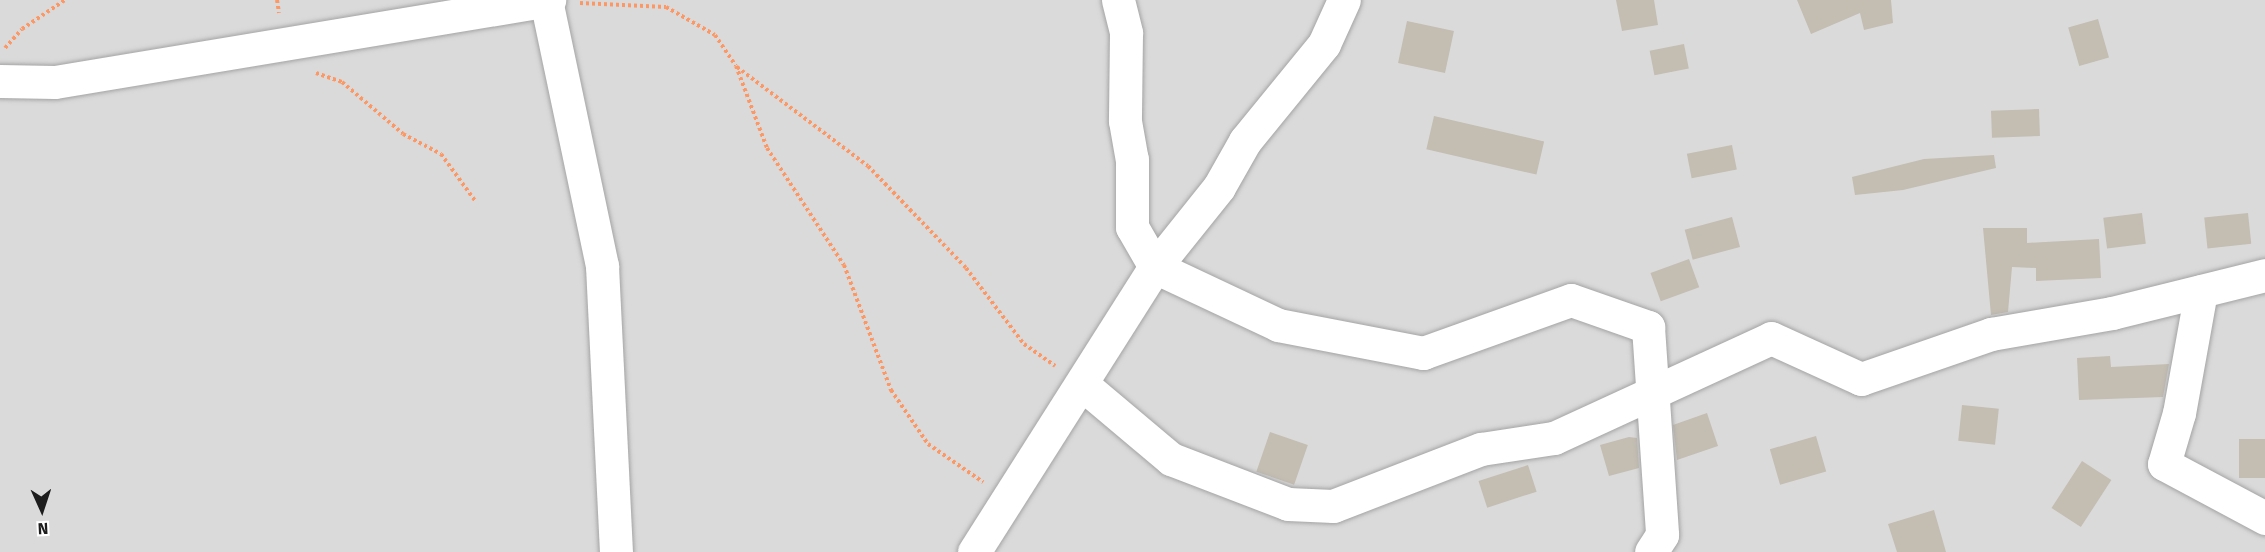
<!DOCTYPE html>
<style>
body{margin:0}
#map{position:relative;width:2265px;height:552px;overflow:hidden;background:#eeede2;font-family:"Fira Sans",sans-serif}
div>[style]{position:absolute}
.residential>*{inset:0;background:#dbdada;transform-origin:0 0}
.building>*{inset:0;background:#c3bdb2;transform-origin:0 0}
.path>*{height:4px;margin-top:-2px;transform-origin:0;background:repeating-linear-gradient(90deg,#fc9865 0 3px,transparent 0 6px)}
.roads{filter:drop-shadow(0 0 2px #a4a4a4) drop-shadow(0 0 2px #a4a4a4)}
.minor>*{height:33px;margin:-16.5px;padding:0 16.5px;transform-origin:16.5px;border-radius:16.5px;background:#fff}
span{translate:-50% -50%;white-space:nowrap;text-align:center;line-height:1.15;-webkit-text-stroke:4.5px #fff;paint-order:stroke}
.north{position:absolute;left:12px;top:480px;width:60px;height:60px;-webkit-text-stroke:4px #fff;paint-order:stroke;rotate:177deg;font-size:16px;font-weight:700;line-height:24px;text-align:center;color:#1d1d1d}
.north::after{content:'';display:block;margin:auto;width:21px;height:27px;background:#1d1d1d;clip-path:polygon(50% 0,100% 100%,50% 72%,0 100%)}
</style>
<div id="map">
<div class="residential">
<div style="left:0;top:0;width:2265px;height:552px"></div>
</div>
<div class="building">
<div style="clip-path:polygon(1616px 0,1654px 0,1658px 25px,1622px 31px)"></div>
<div style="clip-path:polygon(1797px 0,1891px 0,1893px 23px,1864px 30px,1860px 13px,1811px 34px)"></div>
<div style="left:2098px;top:19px;width:40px;height:31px;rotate:74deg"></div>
<div style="left:1407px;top:21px;width:48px;height:43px;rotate:12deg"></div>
<div style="left:1684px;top:44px;width:25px;height:35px;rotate:79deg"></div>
<div style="left:2039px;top:109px;width:27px;height:48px;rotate:88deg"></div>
<div style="left:1434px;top:116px;width:113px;height:34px;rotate:13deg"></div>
<div style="left:1732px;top:145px;width:25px;height:46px;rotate:79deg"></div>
<div style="clip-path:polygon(1994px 155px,1996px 168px,1903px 190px,1855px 195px,1852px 177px,1924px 159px)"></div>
<div style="left:2142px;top:213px;width:31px;height:39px;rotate:83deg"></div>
<div style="left:2248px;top:213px;width:31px;height:44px;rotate:84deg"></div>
<div style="left:1732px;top:217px;width:31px;height:49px;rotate:75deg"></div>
<div style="clip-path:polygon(1983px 228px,2027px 228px,2027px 243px,2099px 239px,2101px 278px,2036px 281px,2036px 268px,2012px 267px,2008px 312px,1991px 315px)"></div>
<div style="left:1689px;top:259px;width:30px;height:41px;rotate:70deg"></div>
<div style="clip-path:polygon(2110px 356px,2111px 367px,2169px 364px,2163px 397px,2079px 400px,2077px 358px)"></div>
<div style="left:1962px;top:405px;width:37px;height:36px;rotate:6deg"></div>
<div style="clip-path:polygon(1707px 413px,1718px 446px,1677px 460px,1673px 425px)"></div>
<div style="left:1270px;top:432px;width:40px;height:42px;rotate:19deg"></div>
<div style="left:1816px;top:436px;width:37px;height:48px;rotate:74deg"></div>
<div style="clip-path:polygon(1629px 437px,1637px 438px,1639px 468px,1609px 476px,1600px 445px)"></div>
<div style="left:2265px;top:439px;width:39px;height:26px;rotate:90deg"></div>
<div style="left:2082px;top:461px;width:35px;height:56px;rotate:33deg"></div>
<div style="left:1528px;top:465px;width:28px;height:52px;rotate:72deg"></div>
<div style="clip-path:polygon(1934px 510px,1946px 552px,1897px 552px,1888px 524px)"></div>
</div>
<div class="path">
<div style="left:277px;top:0;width:13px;rotate:81deg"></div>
<div style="left:580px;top:3px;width:86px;rotate:2.7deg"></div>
<div style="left:666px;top:7px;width:56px;rotate:29.7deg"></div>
<div style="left:715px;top:35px;width:37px;rotate:56deg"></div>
<div style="left:736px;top:66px;width:88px;rotate:69.3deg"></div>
<div style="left:767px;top:148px;width:140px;rotate:56.7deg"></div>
<div style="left:844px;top:265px;width:134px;rotate:69.4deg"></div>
<div style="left:891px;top:390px;width:65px;rotate:55.6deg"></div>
<div style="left:928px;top:444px;width:67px;rotate:34.6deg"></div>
<div style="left:5px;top:48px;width:25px;rotate:-48deg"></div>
<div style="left:22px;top:29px;width:52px;rotate:-34deg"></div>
<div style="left:737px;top:67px;width:164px;rotate:37.1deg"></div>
<div style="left:868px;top:166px;width:141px;rotate:46.1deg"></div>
<div style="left:966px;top:268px;width:96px;rotate:52.7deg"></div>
<div style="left:1024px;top:344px;width:38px;rotate:35deg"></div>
<div style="left:316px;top:73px;width:28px;rotate:19deg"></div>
<div style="left:342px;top:82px;width:80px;rotate:40.4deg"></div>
<div style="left:403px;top:134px;width:43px;rotate:27.8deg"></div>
<div style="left:441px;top:154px;width:59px;rotate:53.9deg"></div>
</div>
<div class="roads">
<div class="minor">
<div style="left:546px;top:0;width:272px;rotate:78.1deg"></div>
<div style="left:602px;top:266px;width:286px;rotate:87.2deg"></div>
<div style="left:1118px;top:0;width:34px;rotate:76deg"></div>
<div style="left:1126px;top:33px;width:88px;rotate:90.7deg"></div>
<div style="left:1125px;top:121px;width:39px;rotate:80deg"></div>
<div style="left:1132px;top:159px;width:68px;rotate:90deg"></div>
<div style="left:1132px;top:227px;width:46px;rotate:60.1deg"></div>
<div style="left:1155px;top:267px;width:136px;rotate:25.2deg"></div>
<div style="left:1278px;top:325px;width:148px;rotate:10.9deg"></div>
<div style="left:1423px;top:353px;width:157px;rotate:-19.7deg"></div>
<div style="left:1571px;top:300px;width:82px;rotate:19.3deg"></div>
<div style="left:1648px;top:327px;width:208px;rotate:86.1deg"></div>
<div style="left:1662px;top:535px;width:20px;rotate:123deg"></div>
<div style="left:0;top:81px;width:55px;rotate:1deg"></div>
<div style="left:55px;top:82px;width:501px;rotate:-9.42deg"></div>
<div style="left:2201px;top:291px;width:124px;rotate:100.2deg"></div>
<div style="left:2179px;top:413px;width:53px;rotate:106.4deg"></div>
<div style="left:2164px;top:464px;width:115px;rotate:28.1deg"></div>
<div style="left:1083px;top:385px;width:115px;rotate:40.1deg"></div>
<div style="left:1171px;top:459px;width:125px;rotate:21deg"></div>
<div style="left:1288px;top:504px;width:45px;rotate:2.5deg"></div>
<div style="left:1333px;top:506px;width:159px;rotate:-21.1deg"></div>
<div style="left:1481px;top:449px;width:74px;rotate:-8.6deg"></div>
<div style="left:1554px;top:438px;width:239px;rotate:-24.7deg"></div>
<div style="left:1771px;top:338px;width:99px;rotate:24.5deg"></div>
<div style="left:1861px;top:379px;width:138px;rotate:-19.1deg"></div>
<div style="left:1991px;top:334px;width:123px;rotate:-9.8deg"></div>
<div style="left:2112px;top:313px;width:158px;rotate:-13.9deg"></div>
<div style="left:974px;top:552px;width:338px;rotate:-57.6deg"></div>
<div style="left:1155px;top:267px;width:102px;rotate:-51.3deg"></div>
<div style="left:1219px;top:187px;width:53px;rotate:-60.5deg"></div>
<div style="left:1245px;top:141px;width:125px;rotate:-50.8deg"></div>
<div style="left:1324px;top:44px;width:48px;rotate:-65.6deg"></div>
</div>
</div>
<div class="north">N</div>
</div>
